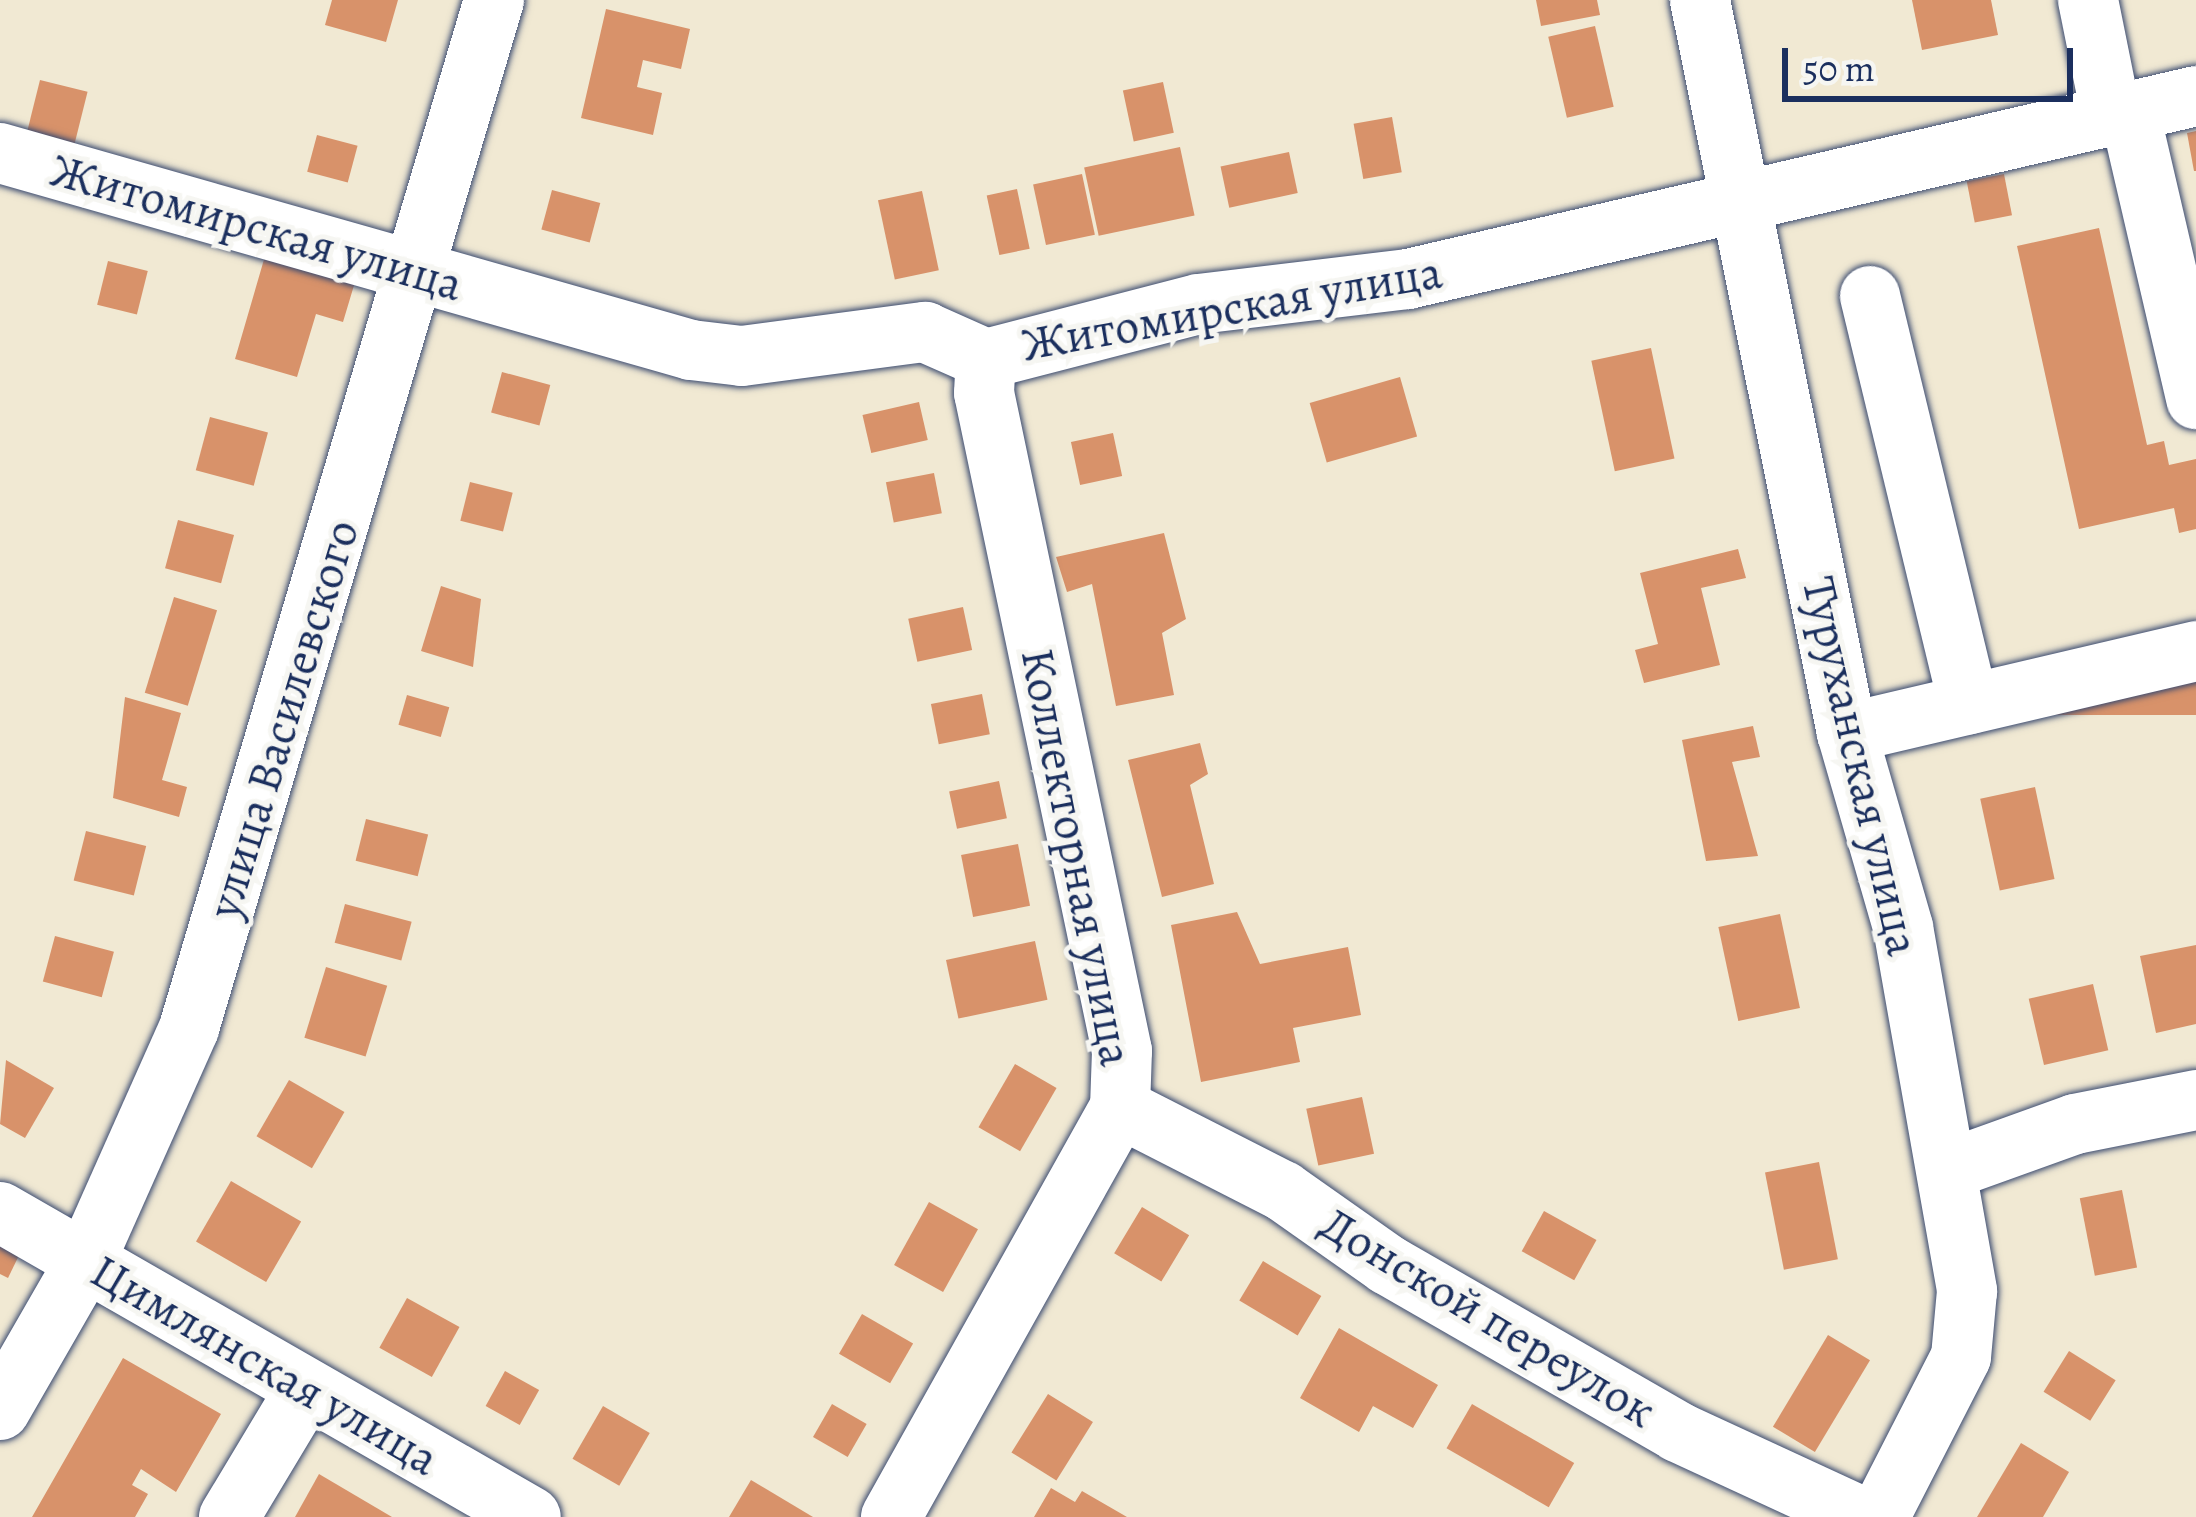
<!DOCTYPE html>
<meta charset="utf-8">
<style>
body{margin:0}
#map{position:relative;width:2196px;height:1517px;overflow:hidden;background:#f1e9d3;font-family:Alegreya,serif}
div>[style]{position:absolute}
.building>*{inset:0;background:#d8926a;transform-origin:0 0}
.roads{filter:drop-shadow(0 0 3px #3b4b70) drop-shadow(0 0 3px #3b4b70)}
.minor>*{height:60px;margin:-30px;padding:0 30px;transform-origin:30px;border-radius:30px;background:#fff}
span{translate:-50% -50%;white-space:nowrap;text-align:center;line-height:1.15;-webkit-text-stroke:10px #f6f6f2;paint-order:stroke}
.street-label{font-size:48px;color:#1b2f5e}
.scale{position:absolute;left:1782px;top:48px;width:291px;height:54px;box-sizing:border-box;border:6px solid #1b2f5e;border-top:0;padding-left:15px;font-size:36px;line-height:42px;white-space:nowrap;color:#1b2f5e;-webkit-text-stroke:9px #f6f6f2;paint-order:stroke}
</style>
<div id="map">
<div class="building">
<div style="clip-path:polygon(332px 0,398px 0,386px 42px,325px 25px)"></div>
<div style="clip-path:polygon(1536px 0,1597px 0,1600px 15px,1541px 26px)"></div>
<div style="clip-path:polygon(1912px 0,1991px 0,1998px 35px,1922px 50px)"></div>
<div style="clip-path:polygon(606px 9px,690px 29px,681px 69px,643px 60px,637px 87px,662px 93px,653px 135px,581px 118px)"></div>
<div style="left:1595px;top:26px;width:83px;height:48px;rotate:77deg"></div>
<div style="left:40px;top:80px;width:49px;height:60px;rotate:14deg"></div>
<div style="left:1163px;top:82px;width:52px;height:41px;rotate:78deg"></div>
<div style="left:1392px;top:117px;width:56px;height:39px;rotate:80deg"></div>
<div style="clip-path:polygon(2196px 131px,2196px 171px,2194px 171px,2187px 133px)"></div>
<div style="left:317px;top:135px;width:42px;height:38px;rotate:15deg"></div>
<div style="left:1180px;top:147px;width:70px;height:98px;rotate:78deg"></div>
<div style="left:1289px;top:152px;width:42px;height:70px;rotate:78deg"></div>
<div style="left:1082px;top:174px;width:62px;height:50px;rotate:78deg"></div>
<div style="left:2004px;top:174px;width:42px;height:38px;rotate:79deg"></div>
<div style="left:1017px;top:189px;width:61px;height:31px;rotate:78deg"></div>
<div style="left:552px;top:190px;width:50px;height:41px;rotate:15deg"></div>
<div style="left:922px;top:191px;width:81px;height:45px;rotate:78deg"></div>
<div style="clip-path:polygon(2099px 228px,2147px 445px,2164px 441px,2169px 465px,2196px 459px,2196px 529px,2179px 533px,2174px 508px,2079px 529px,2017px 246px)"></div>
<div style="clip-path:polygon(265px 256px,355px 282px,343px 322px,316px 314px,297px 377px,235px 359px)"></div>
<div style="left:108px;top:261px;width:41px;height:45px;rotate:14deg"></div>
<div style="left:1651px;top:348px;width:113px;height:61px;rotate:78deg"></div>
<div style="left:502px;top:372px;width:50px;height:42px;rotate:15deg"></div>
<div style="left:1400px;top:377px;width:62px;height:94px;rotate:74deg"></div>
<div style="left:919px;top:402px;width:39px;height:58px;rotate:77deg"></div>
<div style="left:210px;top:417px;width:60px;height:55px;rotate:15deg"></div>
<div style="left:1113px;top:433px;width:44px;height:43px;rotate:78deg"></div>
<div style="left:934px;top:473px;width:41px;height:49px;rotate:79deg"></div>
<div style="left:470px;top:482px;width:44px;height:40px;rotate:14deg"></div>
<div style="left:178px;top:520px;width:58px;height:50px;rotate:15deg"></div>
<div style="clip-path:polygon(1164px 533px,1186px 619px,1162px 633px,1174px 695px,1116px 706px,1092px 584px,1067px 592px,1056px 557px)"></div>
<div style="clip-path:polygon(1738px 549px,1746px 578px,1701px 588px,1720px 665px,1644px 683px,1635px 650px,1658px 644px,1640px 573px)"></div>
<div style="clip-path:polygon(441px 586px,481px 599px,473px 667px,421px 651px)"></div>
<div style="left:174px;top:597px;width:45px;height:100px;rotate:17deg"></div>
<div style="left:963px;top:607px;width:44px;height:56px;rotate:78deg"></div>
<div style="left:2196px;top:678px;width:37px;height:145px;rotate:90deg"></div>
<div style="left:982px;top:694px;width:41px;height:52px;rotate:79deg"></div>
<div style="left:407px;top:695px;width:44px;height:31px;rotate:16deg"></div>
<div style="clip-path:polygon(125px 697px,181px 713px,162px 780px,187px 787px,179px 817px,113px 798px)"></div>
<div style="clip-path:polygon(1753px 726px,1760px 757px,1732px 762px,1758px 856px,1706px 861px,1682px 740px)"></div>
<div style="clip-path:polygon(1200px 743px,1208px 774px,1190px 785px,1214px 884px,1162px 897px,1128px 760px)"></div>
<div style="left:999px;top:781px;width:38px;height:51px;rotate:78deg"></div>
<div style="left:2035px;top:787px;width:94px;height:56px;rotate:78deg"></div>
<div style="left:366px;top:819px;width:64px;height:43px;rotate:14deg"></div>
<div style="left:86px;top:831px;width:62px;height:51px;rotate:14deg"></div>
<div style="left:1018px;top:844px;width:63px;height:58px;rotate:79deg"></div>
<div style="left:345px;top:904px;width:69px;height:40px;rotate:15deg"></div>
<div style="clip-path:polygon(1237px 912px,1260px 964px,1348px 947px,1361px 1015px,1293px 1028px,1300px 1062px,1201px 1082px,1171px 925px)"></div>
<div style="left:1780px;top:914px;width:96px;height:63px;rotate:78deg"></div>
<div style="left:55px;top:936px;width:61px;height:47px;rotate:15deg"></div>
<div style="left:1035px;top:941px;width:60px;height:91px;rotate:78deg"></div>
<div style="clip-path:polygon(2196px 945px,2196px 1024px,2156px 1033px,2140px 956px)"></div>
<div style="left:326px;top:967px;width:64px;height:74px;rotate:17deg"></div>
<div style="left:2093px;top:984px;width:68px;height:66px;rotate:77deg"></div>
<div style="clip-path:polygon(6px 1060px,54px 1088px,25px 1138px,0 1124px)"></div>
<div style="left:1015px;top:1064px;width:48px;height:73px;rotate:30deg"></div>
<div style="left:289px;top:1080px;width:64px;height:65px;rotate:30deg"></div>
<div style="left:1362px;top:1097px;width:58px;height:57px;rotate:78deg"></div>
<div style="left:1819px;top:1162px;width:99px;height:55px;rotate:79deg"></div>
<div style="left:231px;top:1181px;width:81px;height:70px;rotate:30deg"></div>
<div style="left:2122px;top:1190px;width:79px;height:43px;rotate:79deg"></div>
<div style="left:929px;top:1202px;width:56px;height:72px;rotate:29deg"></div>
<div style="left:1142px;top:1207px;width:55px;height:54px;rotate:31deg"></div>
<div style="left:1544px;top:1211px;width:60px;height:46px;rotate:29deg"></div>
<div style="clip-path:polygon(0 1228px,26px 1241px,8px 1278px,0 1274px)"></div>
<div style="left:1263px;top:1261px;width:68px;height:46px;rotate:31deg"></div>
<div style="left:407px;top:1298px;width:60px;height:57px;rotate:29deg"></div>
<div style="left:862px;top:1314px;width:59px;height:46px;rotate:30deg"></div>
<div style="clip-path:polygon(1339px 1328px,1438px 1385px,1413px 1428px,1373px 1406px,1359px 1432px,1300px 1398px)"></div>
<div style="left:1828px;top:1335px;width:49px;height:107px;rotate:31deg"></div>
<div style="left:2069px;top:1351px;width:55px;height:48px;rotate:32deg"></div>
<div style="clip-path:polygon(123px 1358px,221px 1414px,176px 1492px,141px 1469px,132px 1485px,148px 1494px,135px 1517px,32px 1517px)"></div>
<div style="left:505px;top:1371px;width:39px;height:40px;rotate:29deg"></div>
<div style="left:1048px;top:1394px;width:53px;height:69px;rotate:32deg"></div>
<div style="left:832px;top:1404px;width:40px;height:38px;rotate:30deg"></div>
<div style="left:1472px;top:1404px;width:118px;height:51px;rotate:30deg"></div>
<div style="left:603px;top:1406px;width:54px;height:61px;rotate:30deg"></div>
<div style="clip-path:polygon(2021px 1443px,2069px 1472px,2043px 1517px,1977px 1517px)"></div>
<div style="clip-path:polygon(319px 1474px,392px 1517px,295px 1517px)"></div>
<div style="clip-path:polygon(751px 1480px,813px 1517px,729px 1517px)"></div>
<div style="clip-path:polygon(1051px 1488px,1075px 1502px,1082px 1491px,1127px 1517px,1034px 1517px)"></div>
</div>
<div class="roads">
<div class="minor">
<div style="left:1700px;top:0;width:748px;rotate:78.66deg"></div>
<div style="left:1847px;top:733px;width:202px;rotate:73.9deg"></div>
<div style="left:1903px;top:927px;width:370px;rotate:80deg"></div>
<div style="left:1967px;top:1291px;width:66px;rotate:95.2deg"></div>
<div style="left:1961px;top:1357px;width:180px;rotate:117.1deg"></div>
<div style="left:2088px;top:0;width:116px;rotate:78.6deg"></div>
<div style="left:2129px;top:110px;width:297px;rotate:76.9deg"></div>
<div style="left:0;top:153px;width:719px;rotate:15.91deg"></div>
<div style="left:691px;top:350px;width:51px;rotate:6.7deg"></div>
<div style="left:742px;top:356px;width:185px;rotate:-7.5deg"></div>
<div style="left:925px;top:332px;width:67px;rotate:23.9deg"></div>
<div style="left:986px;top:359px;width:220px;rotate:-14.5deg"></div>
<div style="left:1199px;top:304px;width:210px;rotate:-6.8deg"></div>
<div style="left:1408px;top:279px;width:809px;rotate:-13.07deg"></div>
<div style="left:1870px;top:296px;width:420px;rotate:76.4deg"></div>
<div style="left:1847px;top:733px;width:359px;rotate:-13.2deg"></div>
<div style="left:1120px;top:1108px;width:183px;rotate:27deg"></div>
<div style="left:1283px;top:1191px;width:128px;rotate:35.2deg"></div>
<div style="left:1388px;top:1265px;width:335px;rotate:29.9deg"></div>
<div style="left:1678px;top:1432px;width:203px;rotate:24.8deg"></div>
<div style="left:1950px;top:1169px;width:133px;rotate:-19.8deg"></div>
<div style="left:2075px;top:1124px;width:123px;rotate:-11.2deg"></div>
<div style="left:0;top:1212px;width:612px;rotate:29.87deg"></div>
<div style="left:0;top:1410px;width:171px;rotate:-60.1deg"></div>
<div style="left:85px;top:1262px;width:256px;rotate:-66deg"></div>
<div style="left:189px;top:1028px;width:1072px;rotate:-73.47deg"></div>
<div style="left:229px;top:1517px;width:149px;rotate:-59deg"></div>
<div style="left:891px;top:1517px;width:469px;rotate:-60.8deg"></div>
<div style="left:1120px;top:1108px;width:57px;rotate:-88deg"></div>
<div style="left:1122px;top:1051px;width:672px;rotate:-101.84deg"></div>
<div style="left:984px;top:393px;width:34px;rotate:-87deg"></div>
</div>
</div>
<div class="street-label">
<span style="left:257px;top:227px;rotate:16deg">Житомирская улица</span>
<span style="left:1232px;top:308px;rotate:-10deg">Житомирская улица</span>
<span style="left:283px;top:719px;rotate:-73deg">улица Василевского</span>
<span style="left:1861px;top:766px;rotate:77deg">Туруханская улица</span>
<span style="left:1077px;top:857px;rotate:79deg">Коллекторная улица</span>
<span style="left:1488px;top:1317px;rotate:31deg">Донской переулок</span>
<span style="left:265px;top:1365px;rotate:30deg">Цимлянская улица</span>
</div>
<div class="scale">50 m</div>
</div>
